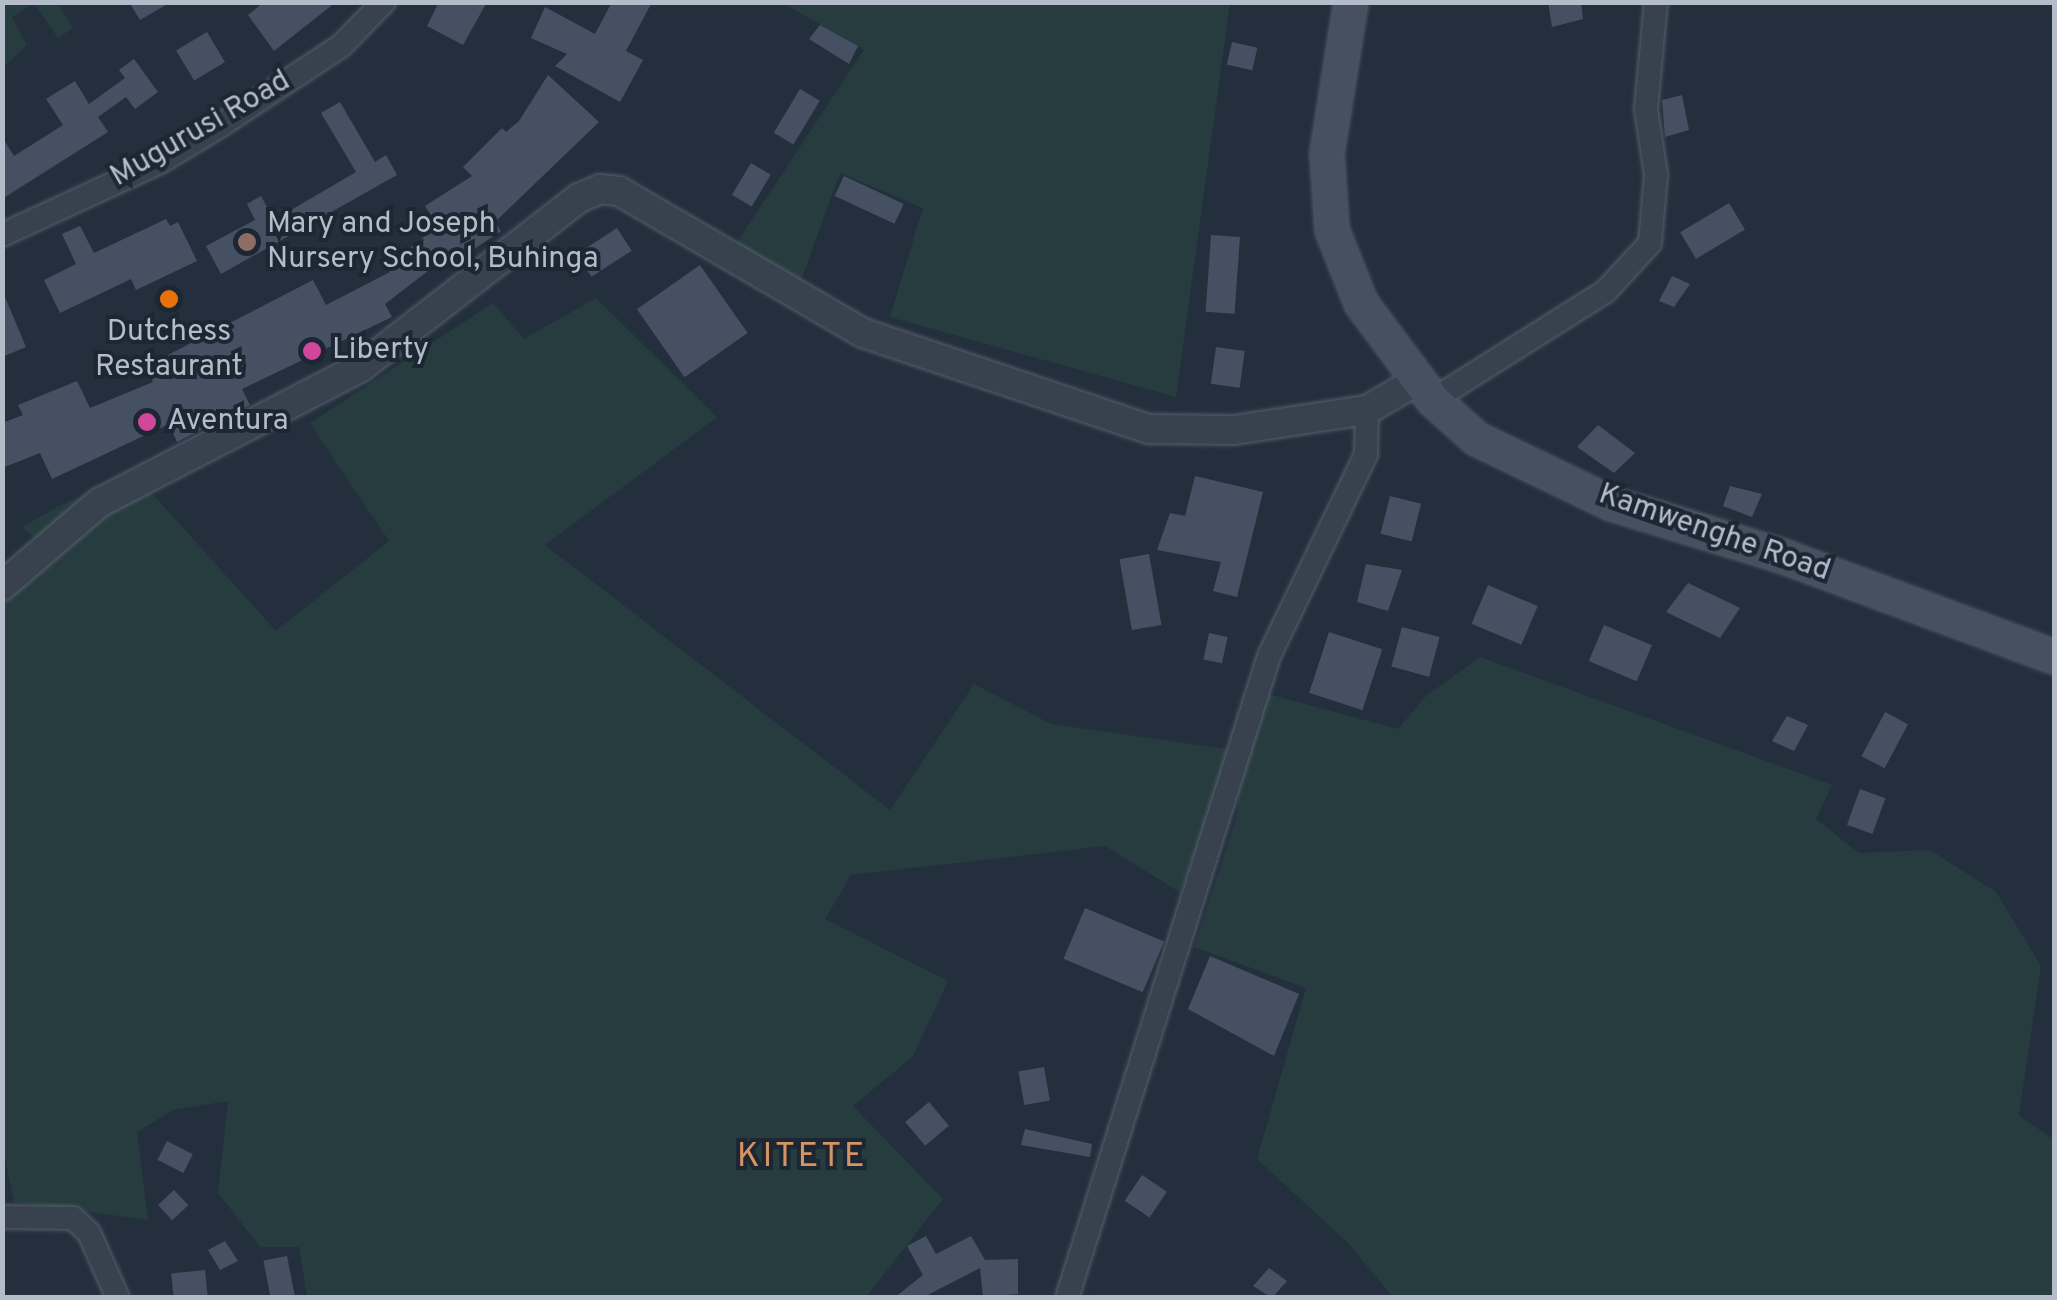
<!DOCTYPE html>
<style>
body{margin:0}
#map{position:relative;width:2057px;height:1300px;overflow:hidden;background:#242f3e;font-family:Overpass,sans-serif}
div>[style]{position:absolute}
.green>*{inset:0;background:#263c3f}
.building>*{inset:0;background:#455162;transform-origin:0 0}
.roads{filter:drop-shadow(0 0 2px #565f6c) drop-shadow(0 0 2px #565f6c)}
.minor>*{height:22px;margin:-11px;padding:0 11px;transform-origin:11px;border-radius:11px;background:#38414e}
.tertiary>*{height:28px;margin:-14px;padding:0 14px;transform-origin:14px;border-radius:14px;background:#38414e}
.secondary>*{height:32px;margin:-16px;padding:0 16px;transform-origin:16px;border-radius:16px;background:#465061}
.dots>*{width:28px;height:28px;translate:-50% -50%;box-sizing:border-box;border:5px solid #1d2633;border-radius:50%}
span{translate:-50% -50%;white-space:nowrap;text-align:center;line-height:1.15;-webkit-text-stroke:8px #1d2633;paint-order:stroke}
.street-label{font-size:30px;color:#b4bcc9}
.poi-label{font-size:30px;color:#b4bcc9}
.left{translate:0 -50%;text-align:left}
.quarter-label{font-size:35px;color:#d59563;letter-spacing:2.5px}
.frame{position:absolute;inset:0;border:5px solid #b4bcc9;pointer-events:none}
</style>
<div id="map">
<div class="green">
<div style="clip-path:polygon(3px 2px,57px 3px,73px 28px,58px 38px,34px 3px,12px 17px,27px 45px,3px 68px)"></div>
<div style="clip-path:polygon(783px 3px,1230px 3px,1176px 397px,890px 317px,923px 208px,840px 173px,800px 283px,733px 248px,864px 50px)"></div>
<div style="clip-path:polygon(596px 298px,717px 417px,545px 545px,890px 810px,974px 684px,1051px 724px,1240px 751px,1268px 694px,1398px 729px,1426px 696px,1480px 657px,1832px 785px,1816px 819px,1859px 853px,1930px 850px,1996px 892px,2041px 966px,2019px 1115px,2054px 1140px,2054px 1297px,1393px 1297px,1348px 1243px,1257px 1159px,1306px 988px,1194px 947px,1237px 815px,1240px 755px,1209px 809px,1181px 893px,1105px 846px,851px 875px,825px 919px,948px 981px,913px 1056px,853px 1106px,943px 1199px,866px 1297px,307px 1297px,299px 1247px,260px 1247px,218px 1193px,228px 1101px,173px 1110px,137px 1132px,148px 1220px,14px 1202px,2px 1144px,2px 604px,40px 563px,103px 512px,148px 489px,276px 631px,389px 541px,310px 423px,493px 303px,524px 339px)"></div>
<div style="clip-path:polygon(86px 494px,38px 541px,22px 527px,59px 506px)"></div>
</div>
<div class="building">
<div style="clip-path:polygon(129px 2px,171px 2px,140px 20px)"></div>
<div style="clip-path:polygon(264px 2px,336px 2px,274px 51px,248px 15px)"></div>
<div style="clip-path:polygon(439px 2px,487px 2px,463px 45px,427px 26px)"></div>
<div style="clip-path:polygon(612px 2px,652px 2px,626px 51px,643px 60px,620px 102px,555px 66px,567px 54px,531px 38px,545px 7px,595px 34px)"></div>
<div style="clip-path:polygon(1548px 2px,1581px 2px,1583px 19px,1552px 27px)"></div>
<div style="clip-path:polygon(820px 25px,858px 46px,849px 64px,809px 39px)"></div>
<div style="left:207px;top:32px;width:35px;height:36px;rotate:59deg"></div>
<div style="left:1232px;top:42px;width:26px;height:23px;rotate:13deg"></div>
<div style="clip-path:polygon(134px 59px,158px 92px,135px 109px,126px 97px,98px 117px,108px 132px,2px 199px,2px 137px,14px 156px,63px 125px,46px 99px,75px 81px,89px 104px,125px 78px,119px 70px)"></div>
<div style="clip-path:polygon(548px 75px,599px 122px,495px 222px,501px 231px,459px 259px,454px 251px,385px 304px,392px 317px,242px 389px,250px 405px,177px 442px,169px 424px,52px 479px,40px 453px,2px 468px,2px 423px,23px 415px,18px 405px,77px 381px,90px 408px,153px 382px,150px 374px,171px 365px,168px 355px,313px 280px,326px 305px,390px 272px,386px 266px,438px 226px,425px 206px,472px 176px,463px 167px,502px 128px,506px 132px,519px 121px)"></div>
<div style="left:800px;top:89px;width:23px;height:51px;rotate:31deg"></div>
<div style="clip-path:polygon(1682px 95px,1689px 130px,1665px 137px,1662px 100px)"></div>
<div style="clip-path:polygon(340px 102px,375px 162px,386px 155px,397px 175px,221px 274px,206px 246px,255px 220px,247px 204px,261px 196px,274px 220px,356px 172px,321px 113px)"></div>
<div style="left:751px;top:163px;width:23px;height:37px;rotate:31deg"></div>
<div style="left:844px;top:176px;width:66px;height:22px;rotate:25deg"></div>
<div style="left:1729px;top:203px;width:31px;height:57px;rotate:59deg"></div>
<div style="clip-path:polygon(166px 219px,170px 226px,178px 222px,197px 261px,136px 290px,131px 279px,60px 313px,44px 280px,76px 264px,62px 234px,80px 226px,94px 253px)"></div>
<div style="left:617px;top:228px;width:27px;height:48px;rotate:57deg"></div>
<div style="left:1211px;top:235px;width:29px;height:77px;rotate:4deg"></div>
<div style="left:700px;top:265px;width:83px;height:77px;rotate:55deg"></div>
<div style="clip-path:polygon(1672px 276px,1690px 284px,1674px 307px,1659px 301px)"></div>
<div style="clip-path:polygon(2px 290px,26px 347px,2px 357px)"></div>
<div style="left:1216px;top:347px;width:29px;height:37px;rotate:8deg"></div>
<div style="clip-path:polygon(1598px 425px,1635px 453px,1614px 473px,1577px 447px)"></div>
<div style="clip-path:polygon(1195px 476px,1263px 492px,1237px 597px,1213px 591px,1221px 562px,1157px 550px,1170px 513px,1185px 516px)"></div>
<div style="clip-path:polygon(1730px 486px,1762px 494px,1752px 517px,1723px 506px)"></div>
<div style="left:1390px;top:496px;width:32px;height:39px;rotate:14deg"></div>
<div style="left:1149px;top:554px;width:72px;height:30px;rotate:80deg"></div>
<div style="clip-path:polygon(1366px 564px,1402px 570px,1388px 611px,1357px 602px)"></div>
<div style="clip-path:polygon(1688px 583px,1740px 608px,1720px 638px,1666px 612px)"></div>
<div style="left:1488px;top:585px;width:54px;height:42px;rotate:23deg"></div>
<div style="left:1604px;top:625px;width:52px;height:39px;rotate:23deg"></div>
<div style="left:1402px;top:627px;width:39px;height:41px;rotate:15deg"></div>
<div style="left:1329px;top:632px;width:56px;height:64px;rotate:18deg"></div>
<div style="left:1209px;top:633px;width:19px;height:27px;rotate:12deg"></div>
<div style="left:1885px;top:712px;width:26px;height:50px;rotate:28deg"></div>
<div style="clip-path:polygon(1787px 716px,1808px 725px,1794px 751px,1772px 741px)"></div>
<div style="left:1860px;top:789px;width:27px;height:38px;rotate:20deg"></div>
<div style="left:1085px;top:908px;width:86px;height:55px;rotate:23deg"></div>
<div style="clip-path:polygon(1210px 956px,1299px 994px,1274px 1056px,1188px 1009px)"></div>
<div style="left:1044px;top:1067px;width:34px;height:26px;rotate:80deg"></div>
<div style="left:929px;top:1102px;width:31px;height:31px;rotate:50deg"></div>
<div style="clip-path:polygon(1025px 1129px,1092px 1144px,1090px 1157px,1021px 1145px)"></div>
<div style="left:167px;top:1141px;width:29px;height:21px;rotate:27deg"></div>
<div style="left:1142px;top:1175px;width:30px;height:31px;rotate:34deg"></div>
<div style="left:174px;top:1190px;width:21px;height:22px;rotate:47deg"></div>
<div style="clip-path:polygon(926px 1236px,936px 1254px,971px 1236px,985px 1260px,1018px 1259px,1018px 1294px,983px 1297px,980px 1268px,922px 1298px,894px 1298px,923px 1275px,907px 1246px)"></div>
<div style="clip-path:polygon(225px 1241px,238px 1261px,220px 1270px,208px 1250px)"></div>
<div style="left:287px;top:1256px;width:43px;height:24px;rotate:79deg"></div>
<div style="clip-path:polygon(1269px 1268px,1287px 1281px,1272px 1298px,1253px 1286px)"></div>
<div style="left:205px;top:1270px;width:28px;height:34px;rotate:84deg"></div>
</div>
<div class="roads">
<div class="minor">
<div style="left:2px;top:235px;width:174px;rotate:-24.8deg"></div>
<div style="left:160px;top:162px;width:71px;rotate:-31.2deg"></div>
<div style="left:221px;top:125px;width:144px;rotate:-33.4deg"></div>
<div style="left:341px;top:46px;width:62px;rotate:-45.7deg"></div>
<div style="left:1433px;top:400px;width:204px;rotate:-32.2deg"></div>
<div style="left:1606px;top:291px;width:65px;rotate:-47.5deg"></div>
<div style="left:1650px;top:243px;width:68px;rotate:-85deg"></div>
<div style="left:1656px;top:175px;width:67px;rotate:-98.6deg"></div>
<div style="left:1646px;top:109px;width:107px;rotate:-84.7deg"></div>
<div style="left:2px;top:1217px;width:71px;rotate:0.8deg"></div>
<div style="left:73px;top:1218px;width:22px;rotate:43deg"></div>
<div style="left:89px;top:1233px;width:71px;rotate:66deg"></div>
<div style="left:1067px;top:1298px;width:673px;rotate:-72.53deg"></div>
<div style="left:1269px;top:656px;width:224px;rotate:-64.3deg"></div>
<div style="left:1366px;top:454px;width:44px;rotate:-88.7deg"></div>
</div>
<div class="tertiary">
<div style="left:2px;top:586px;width:128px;rotate:-40.6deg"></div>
<div style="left:99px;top:503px;width:295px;rotate:-27.4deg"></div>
<div style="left:361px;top:367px;width:276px;rotate:-37.8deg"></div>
<div style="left:579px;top:198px;width:23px;rotate:-23deg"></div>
<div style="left:600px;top:189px;width:19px;rotate:6deg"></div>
<div style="left:619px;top:191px;width:282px;rotate:30.2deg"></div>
<div style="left:863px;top:333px;width:302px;rotate:18.6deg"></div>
<div style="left:1149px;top:429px;width:85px;rotate:0.7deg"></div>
<div style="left:1234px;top:430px;width:134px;rotate:-8.6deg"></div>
<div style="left:1367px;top:410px;width:56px;rotate:-30.3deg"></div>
</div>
<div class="secondary">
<div style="left:1351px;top:2px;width:154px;rotate:99deg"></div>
<div style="left:1327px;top:154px;width:76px;rotate:86.2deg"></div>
<div style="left:1332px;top:230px;width:79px;rotate:68.3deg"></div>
<div style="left:1361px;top:303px;width:121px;rotate:53.4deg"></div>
<div style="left:1433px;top:400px;width:59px;rotate:41.6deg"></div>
<div style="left:1477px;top:439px;width:150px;rotate:25.7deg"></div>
<div style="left:1612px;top:504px;width:181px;rotate:17deg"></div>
<div style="left:1785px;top:557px;width:287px;rotate:20.4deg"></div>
</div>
</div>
<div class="dots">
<div style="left:247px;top:242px;background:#8d6e63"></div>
<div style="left:169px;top:299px;background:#e8710a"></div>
<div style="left:312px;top:351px;background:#d1479c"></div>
<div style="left:147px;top:422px;background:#d1479c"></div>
</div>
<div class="street-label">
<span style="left:201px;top:130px;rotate:-30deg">Mugurusi Road</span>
<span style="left:1714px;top:534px;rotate:19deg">Kamwenghe Road</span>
</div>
<div class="poi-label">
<span class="left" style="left:267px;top:242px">Mary and Joseph<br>Nursery School, Buhinga</span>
<span style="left:169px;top:350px">Dutchess<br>Restaurant</span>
<span class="left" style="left:332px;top:351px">Liberty</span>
<span class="left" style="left:167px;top:422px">Aventura</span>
</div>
<div class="quarter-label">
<span style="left:802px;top:1157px">KITETE</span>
</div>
<div class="frame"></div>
</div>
